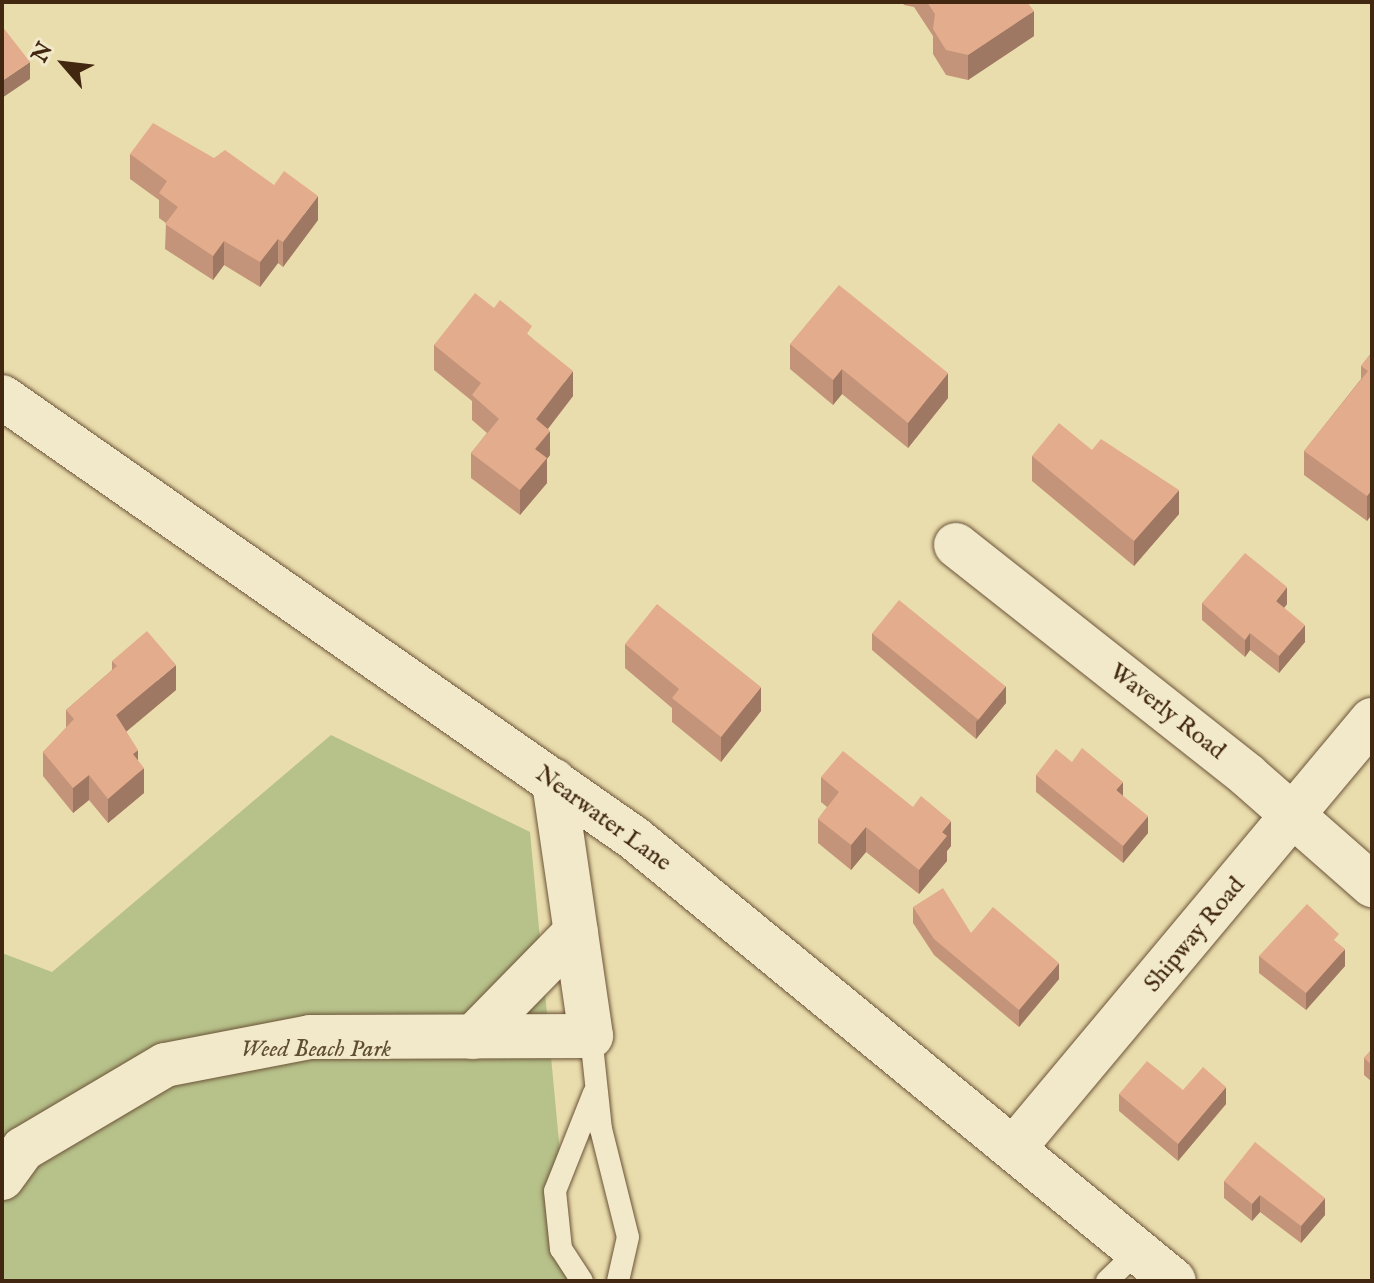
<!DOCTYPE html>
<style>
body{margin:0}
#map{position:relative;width:1374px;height:1283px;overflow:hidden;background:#eaddad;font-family:"IM FELL English",serif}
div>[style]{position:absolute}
.green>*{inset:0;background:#b7c18a}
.roads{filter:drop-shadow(0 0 2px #6c5438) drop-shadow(0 0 2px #6c5438)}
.lane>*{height:22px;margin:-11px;padding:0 11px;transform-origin:11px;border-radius:11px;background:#f1e9ca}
.street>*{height:44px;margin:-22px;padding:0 22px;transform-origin:22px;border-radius:22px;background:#f1e9ca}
.wall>*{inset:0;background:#c39479}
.shaded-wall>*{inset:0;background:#9f7863}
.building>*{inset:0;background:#e3ac8d;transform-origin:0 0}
span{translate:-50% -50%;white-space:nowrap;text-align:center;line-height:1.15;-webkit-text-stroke:6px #f1e9ca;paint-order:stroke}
.street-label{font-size:24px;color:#422711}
.park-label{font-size:24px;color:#5f4e2f;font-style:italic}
.frame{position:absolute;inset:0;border:4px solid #422711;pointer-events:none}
.north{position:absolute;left:24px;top:24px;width:80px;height:80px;-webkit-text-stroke:6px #f1e9ca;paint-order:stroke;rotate:298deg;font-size:22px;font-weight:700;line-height:32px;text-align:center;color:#422711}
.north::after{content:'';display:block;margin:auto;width:28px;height:36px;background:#422711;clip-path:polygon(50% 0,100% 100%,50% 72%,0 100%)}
</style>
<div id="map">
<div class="green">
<div style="clip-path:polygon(331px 735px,530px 832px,572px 1281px,2px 1281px,2px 953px,52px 972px)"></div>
</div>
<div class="roads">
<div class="lane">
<div style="left:591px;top:1036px;width:94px;rotate:83.9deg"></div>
<div style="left:601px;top:1129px;width:111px;rotate:76deg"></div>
<div style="left:628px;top:1237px;width:45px;rotate:102.8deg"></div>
<div style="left:582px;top:1281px;width:38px;rotate:-123deg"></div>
<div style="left:561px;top:1249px;width:58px;rotate:-95.9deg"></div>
<div style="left:555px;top:1191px;width:105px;rotate:-68.3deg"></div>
<div style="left:1107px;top:1281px;width:43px;rotate:-44.1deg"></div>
</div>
<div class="street">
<div style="left:2px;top:397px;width:771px;rotate:34.91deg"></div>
<div style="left:634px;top:838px;width:698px;rotate:39.36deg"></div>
<div style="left:956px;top:545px;width:371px;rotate:38.3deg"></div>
<div style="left:1247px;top:775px;width:167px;rotate:41.3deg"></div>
<div style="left:473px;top:1037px;width:147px;rotate:-45.6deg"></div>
<div style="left:1014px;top:1148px;width:558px;rotate:-50.09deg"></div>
<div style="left:2px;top:1178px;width:36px;rotate:-54deg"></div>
<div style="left:23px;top:1149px;width:165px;rotate:-30.6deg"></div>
<div style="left:165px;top:1065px;width:148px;rotate:-10.9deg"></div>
<div style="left:310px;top:1037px;width:281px;rotate:-0.2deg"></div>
<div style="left:591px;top:1036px;width:258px;rotate:-98.3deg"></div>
</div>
</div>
<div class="wall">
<div style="clip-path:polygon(902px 2px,1027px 2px,1034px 36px,968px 80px,946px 75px,933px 54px,933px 36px,914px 7px,904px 5px)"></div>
<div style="clip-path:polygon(130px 154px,318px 220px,283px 267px,278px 263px,260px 287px,224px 265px,213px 280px,165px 249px,166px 223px,159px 218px,159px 200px,130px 179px)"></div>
<div style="clip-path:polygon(494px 308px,532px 338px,573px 396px,548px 429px,550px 455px,547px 459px,547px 483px,520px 515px,471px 478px,471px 453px,487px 433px,472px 420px,472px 401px,434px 370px,434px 345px)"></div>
<div style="clip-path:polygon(790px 344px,948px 398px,908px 448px,842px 394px,833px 405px,790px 369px)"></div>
<div style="clip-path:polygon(1372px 352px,1372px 514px,1367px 521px,1304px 475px,1304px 451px,1361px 379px,1361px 366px)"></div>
<div style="clip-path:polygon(1092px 450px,1179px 514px,1134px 566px,1032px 481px,1032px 456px)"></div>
<div style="clip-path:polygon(1202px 603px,1287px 604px,1284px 608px,1305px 642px,1279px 673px,1250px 650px,1245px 657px,1202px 620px)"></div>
<div style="clip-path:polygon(872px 633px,1006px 703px,976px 739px,872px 650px)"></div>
<div style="clip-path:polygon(625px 644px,761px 711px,721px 762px,672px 722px,672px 708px,625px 668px)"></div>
<div style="clip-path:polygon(112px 661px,176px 690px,126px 732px,138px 761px,144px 793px,108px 823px,89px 800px,73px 813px,43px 776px,43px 752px,66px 728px,66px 710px,112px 670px)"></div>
<div style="clip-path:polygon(1072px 762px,1148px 833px,1123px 863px,1036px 792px,1036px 775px)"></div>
<div style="clip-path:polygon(821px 777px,951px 846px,947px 851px,947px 861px,919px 894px,866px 852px,851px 870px,818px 843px,818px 819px,827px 807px,821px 802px)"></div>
<div style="clip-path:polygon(913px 907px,971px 933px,1059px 979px,1019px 1027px,934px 955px,913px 923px)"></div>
<div style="clip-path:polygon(1339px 944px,1345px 966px,1306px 1010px,1259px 973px,1259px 956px)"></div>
<div style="clip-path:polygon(1372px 1049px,1372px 1082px,1364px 1075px,1364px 1058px)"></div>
<div style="clip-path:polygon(1183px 1090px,1226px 1104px,1178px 1161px,1119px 1111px,1119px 1094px)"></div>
<div style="clip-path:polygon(1224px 1181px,1325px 1215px,1301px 1243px,1260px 1212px,1252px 1221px,1224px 1198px)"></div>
</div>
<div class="shaded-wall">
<div style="clip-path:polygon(1034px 11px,1034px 36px,968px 80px,968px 55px)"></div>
<div style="clip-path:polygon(30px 62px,30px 79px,2px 98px,2px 81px)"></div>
<div style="clip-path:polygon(318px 196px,318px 220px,283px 267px,283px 242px)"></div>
<div style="clip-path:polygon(278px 239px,278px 263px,260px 287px,260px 262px)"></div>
<div style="clip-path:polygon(224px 241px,224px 265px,213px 280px,213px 256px)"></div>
<div style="clip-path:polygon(842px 369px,842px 394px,833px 405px,833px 380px)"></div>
<div style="clip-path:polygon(573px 371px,573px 396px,536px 444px,536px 419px)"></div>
<div style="clip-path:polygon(948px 373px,948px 398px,908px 448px,908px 423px)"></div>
<div style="clip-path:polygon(550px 431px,550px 455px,547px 459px,547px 483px,520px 515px,520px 490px,535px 449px)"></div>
<div style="clip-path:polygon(1179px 490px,1179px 514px,1134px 566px,1134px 541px)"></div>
<div style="clip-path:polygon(1372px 490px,1372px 514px,1367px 521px,1367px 496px)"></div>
<div style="clip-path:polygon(1287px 587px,1287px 604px,1276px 618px,1276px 601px)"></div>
<div style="clip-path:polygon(1305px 625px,1305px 642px,1279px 673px,1279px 656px)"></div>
<div style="clip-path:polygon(1250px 633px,1250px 650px,1245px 657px,1245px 640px)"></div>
<div style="clip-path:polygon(176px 665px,176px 690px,116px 740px,116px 715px)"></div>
<div style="clip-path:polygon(1006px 686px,1006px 703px,976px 739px,976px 722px)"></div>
<div style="clip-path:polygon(761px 687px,761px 711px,721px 762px,721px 737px)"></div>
<div style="clip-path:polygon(138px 750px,138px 773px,144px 768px,144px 793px,108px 823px,108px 799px,133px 754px)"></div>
<div style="clip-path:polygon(89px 775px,89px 800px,73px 813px,73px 788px)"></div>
<div style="clip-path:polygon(1123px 782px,1123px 799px,1116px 790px)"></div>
<div style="clip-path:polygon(1148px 816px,1148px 833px,1123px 863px,1123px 846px)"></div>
<div style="clip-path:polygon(951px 821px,951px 846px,947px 851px,947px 861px,919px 894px,919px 870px,942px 832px)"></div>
<div style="clip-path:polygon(866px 827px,866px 852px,851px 870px,851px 845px)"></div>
<div style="clip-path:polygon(1345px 949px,1345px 966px,1306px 1010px,1306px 993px)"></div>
<div style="clip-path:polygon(1059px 963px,1059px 979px,1019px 1027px,1019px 1010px)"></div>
<div style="clip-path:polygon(1226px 1087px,1226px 1104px,1178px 1161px,1178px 1144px)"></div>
<div style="clip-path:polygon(1260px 1195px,1260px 1212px,1252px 1221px,1252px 1204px)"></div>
<div style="clip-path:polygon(1325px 1198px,1325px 1215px,1301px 1243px,1301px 1226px)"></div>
</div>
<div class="building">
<div style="clip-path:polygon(927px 2px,1027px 2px,1034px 11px,968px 55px,946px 50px,933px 29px,935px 14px)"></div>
<div style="clip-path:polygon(2px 26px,30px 62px,2px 81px)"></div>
<div style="clip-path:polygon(153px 123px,214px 158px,225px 150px,274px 185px,284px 171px,318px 196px,283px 242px,278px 239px,260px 262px,224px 241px,213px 256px,165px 224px,178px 207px,159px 193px,167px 181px,130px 154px)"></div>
<div style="clip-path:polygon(839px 285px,948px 373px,908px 423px,842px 369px,833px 380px,790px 344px)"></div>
<div style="clip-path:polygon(475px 293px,494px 308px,500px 300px,532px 326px,527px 334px,573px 371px,536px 419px,550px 431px,535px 449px,547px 458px,520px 490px,471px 453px,499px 419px,472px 395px,481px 383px,434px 345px)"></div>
<div style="clip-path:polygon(1372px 352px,1372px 490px,1367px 496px,1304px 451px,1368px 371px,1361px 366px)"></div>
<div style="clip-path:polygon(1059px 423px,1092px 450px,1101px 439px,1179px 490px,1134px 541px,1032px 456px)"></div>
<div style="clip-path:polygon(1245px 553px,1287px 587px,1276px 601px,1305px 625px,1279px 656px,1250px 633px,1245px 640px,1202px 603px)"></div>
<div style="left:899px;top:600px;width:137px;height:43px;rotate:39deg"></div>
<div style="clip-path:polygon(657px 604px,761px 687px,721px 737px,672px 698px,679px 689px,625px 644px)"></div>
<div style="clip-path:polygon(147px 631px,176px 665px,116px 715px,138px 750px,133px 754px,144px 768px,108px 799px,89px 775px,73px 788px,43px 752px,74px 719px,66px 710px,117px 666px,112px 661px)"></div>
<div style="clip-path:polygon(1082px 748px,1123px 782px,1116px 790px,1148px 816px,1123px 846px,1036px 775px,1056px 749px,1072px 762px)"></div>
<div style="clip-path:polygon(843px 751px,913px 807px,921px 796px,951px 821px,942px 832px,947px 836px,919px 870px,866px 827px,851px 845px,818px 819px,839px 792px,821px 777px)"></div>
<div style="clip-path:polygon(943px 888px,971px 933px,993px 907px,1059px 963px,1019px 1010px,934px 939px,913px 907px)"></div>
<div style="clip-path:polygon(1307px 904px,1339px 934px,1334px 940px,1345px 949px,1306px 993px,1259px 956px)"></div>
<div style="clip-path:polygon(1372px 1049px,1372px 1065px,1364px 1058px)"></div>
<div style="clip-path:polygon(1147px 1061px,1183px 1090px,1203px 1067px,1226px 1087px,1178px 1144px,1119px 1094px)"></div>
<div style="clip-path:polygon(1255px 1142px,1325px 1198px,1301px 1226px,1260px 1195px,1252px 1204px,1224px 1181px)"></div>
</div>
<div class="street-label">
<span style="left:1167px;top:712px;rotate:38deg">Waverly Road</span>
<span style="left:603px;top:819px;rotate:36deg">Nearwater Lane</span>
<span style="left:1195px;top:935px;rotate:-50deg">Shipway Road</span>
</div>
<div class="park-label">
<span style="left:316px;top:1050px">Weed Beach Park</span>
</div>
<div class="frame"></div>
<div class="north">N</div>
</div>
